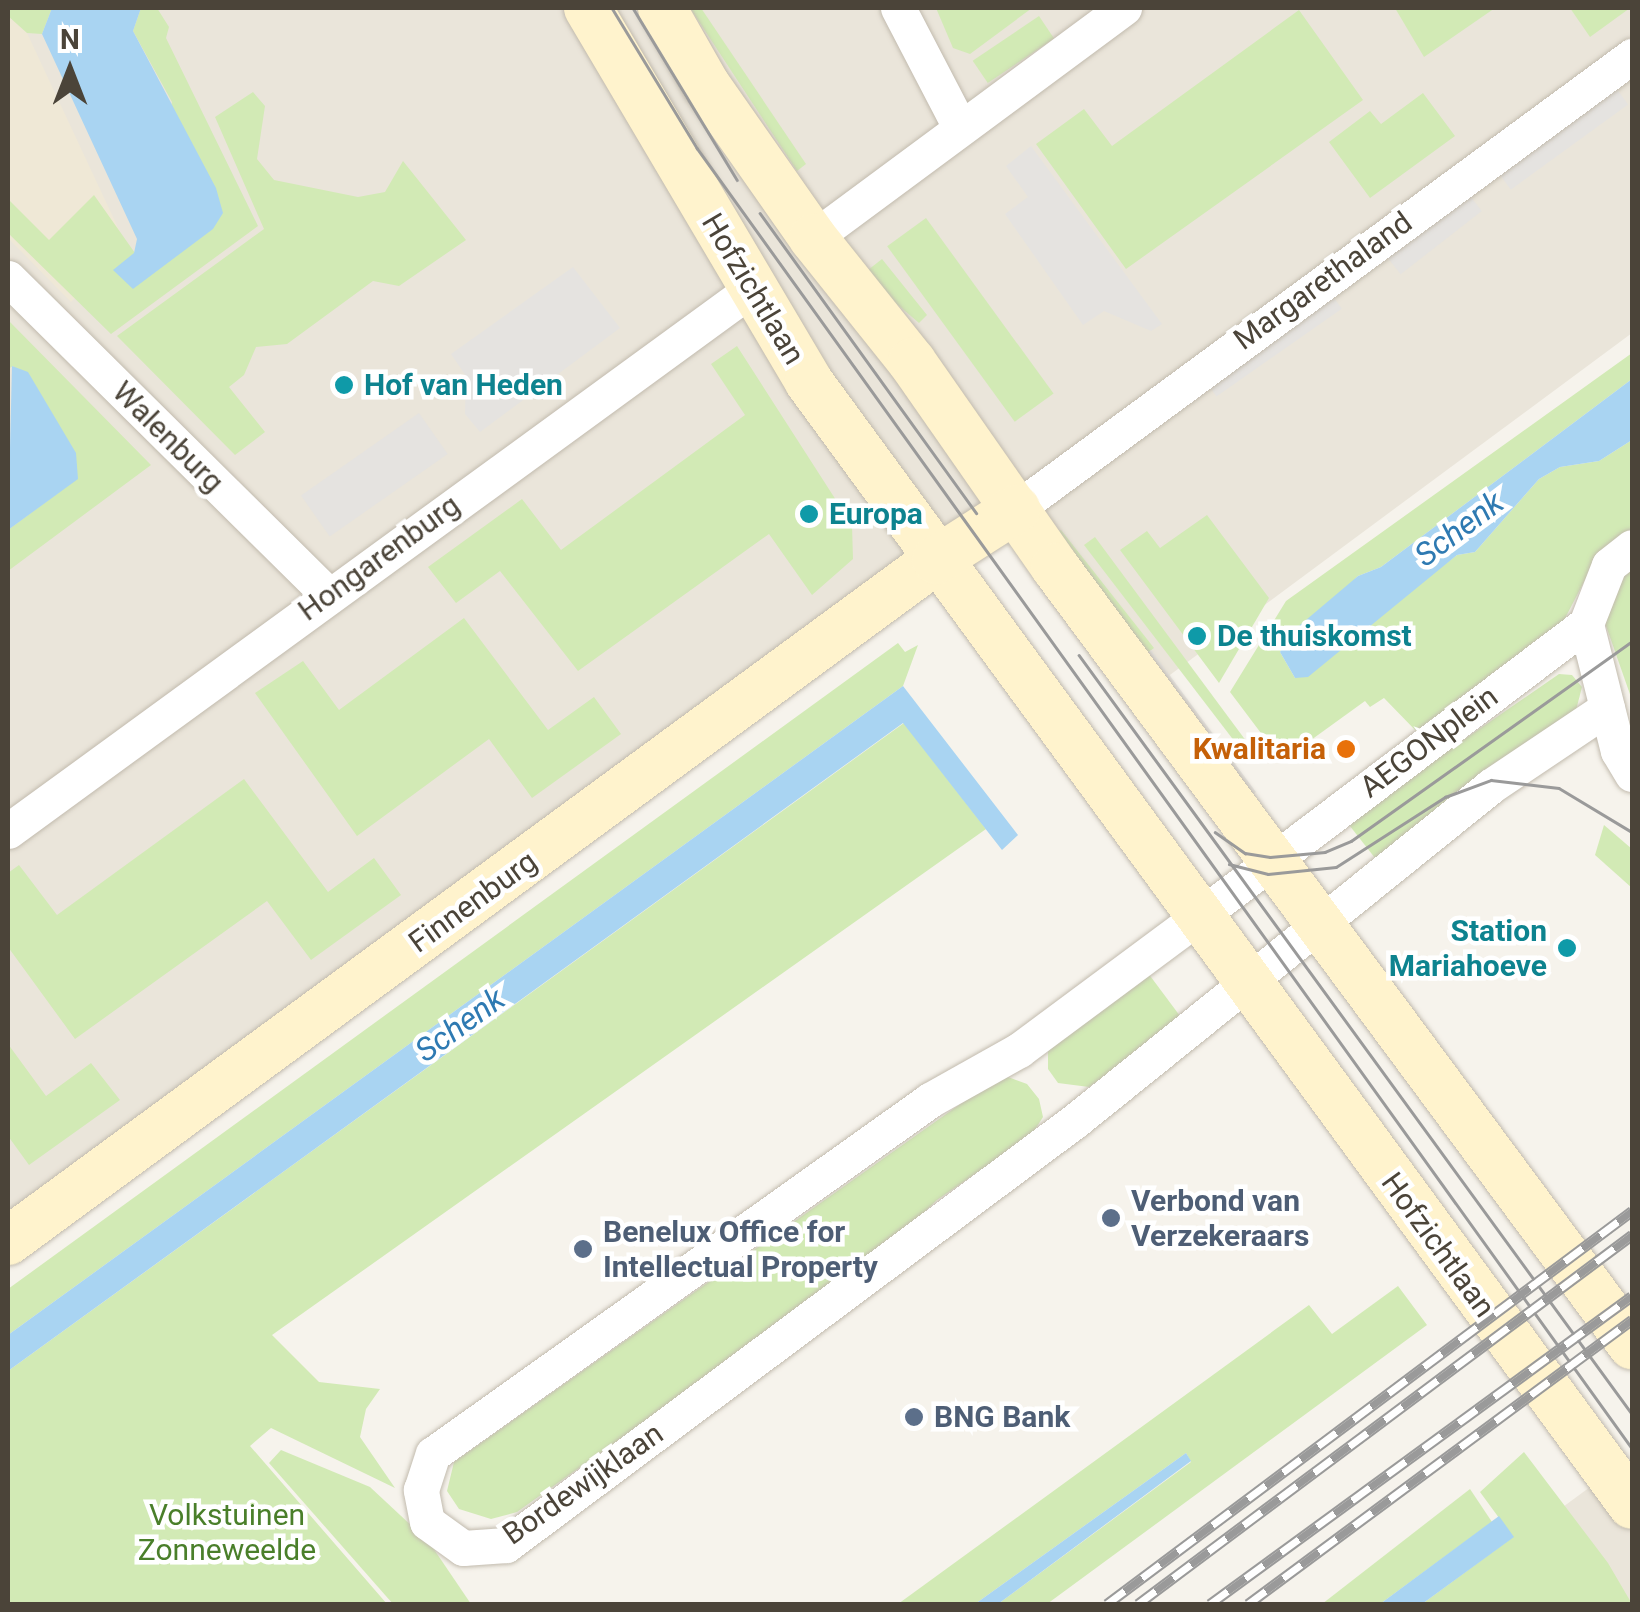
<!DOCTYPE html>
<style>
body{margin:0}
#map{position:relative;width:1640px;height:1612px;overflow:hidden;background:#f6f3ec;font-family:Roboto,sans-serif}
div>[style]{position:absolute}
.residential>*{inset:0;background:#eae5da}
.education>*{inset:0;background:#efe8d6}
.green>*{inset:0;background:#d2eab5;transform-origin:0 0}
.parking>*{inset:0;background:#e5e3e0;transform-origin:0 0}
.water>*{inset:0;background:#a9d4f2}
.roads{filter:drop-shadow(0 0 2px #c2bbae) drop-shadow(0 0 2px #c2bbae)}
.street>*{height:35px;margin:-17.5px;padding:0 17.5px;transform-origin:17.5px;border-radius:17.5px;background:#fff}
.secondary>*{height:48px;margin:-24px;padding:0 24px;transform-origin:24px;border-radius:24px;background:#fff3cd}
.tram>*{height:2.5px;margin:-1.25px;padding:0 1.25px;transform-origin:1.25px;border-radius:1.25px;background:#9a9a9a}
.rail>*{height:11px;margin-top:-5.5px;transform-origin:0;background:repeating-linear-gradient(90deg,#fff 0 22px,#9a9a9a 0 44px);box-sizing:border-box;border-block:2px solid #9a9a9a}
.dots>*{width:28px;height:28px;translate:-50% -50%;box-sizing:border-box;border:5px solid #fff;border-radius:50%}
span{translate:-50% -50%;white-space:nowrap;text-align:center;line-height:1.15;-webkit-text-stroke:9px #fff;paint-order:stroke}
.street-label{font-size:30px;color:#4b4439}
.culture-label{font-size:30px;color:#0d838f;font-weight:700}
.left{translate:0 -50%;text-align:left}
.right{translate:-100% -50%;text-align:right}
.food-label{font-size:30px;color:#c56008;font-weight:700}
.service-label{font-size:30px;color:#4e5e75;font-weight:700}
.park-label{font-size:30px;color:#4a7f2a}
.water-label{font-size:32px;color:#2e7ab2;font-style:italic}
.frame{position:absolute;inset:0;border:10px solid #4b4439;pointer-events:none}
.north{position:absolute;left:20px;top:20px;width:100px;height:100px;-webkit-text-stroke:8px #fff;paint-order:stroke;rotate:0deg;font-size:28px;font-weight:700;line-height:40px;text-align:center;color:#4b4439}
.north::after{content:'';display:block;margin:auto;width:35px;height:45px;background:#4b4439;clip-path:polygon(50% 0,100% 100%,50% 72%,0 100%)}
</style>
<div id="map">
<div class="residential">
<div style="clip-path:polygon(8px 8px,1632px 8px,1632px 333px,1155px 686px,1008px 499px,8px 1220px)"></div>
<div style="clip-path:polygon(1605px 1476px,1632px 1506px,1632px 1604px,1431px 1604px)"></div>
</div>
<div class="education">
<div style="clip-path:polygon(10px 17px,27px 33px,127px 247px,71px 302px,8px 238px)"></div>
</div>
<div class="green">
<div style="clip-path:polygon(8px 8px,52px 8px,42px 34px,27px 33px,8px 16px)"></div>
<div style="clip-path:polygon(141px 8px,157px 8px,169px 27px,166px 38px,258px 226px,111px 334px,8px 233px,8px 199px,49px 240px,94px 195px,135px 253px,133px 289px,172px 102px,133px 31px)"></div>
<div style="clip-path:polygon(690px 8px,701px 8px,806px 164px,797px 171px)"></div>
<div style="clip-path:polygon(936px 8px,1032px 8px,970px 54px,953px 48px)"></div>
<div style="clip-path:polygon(1395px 8px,1495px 8px,1424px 57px)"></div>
<div style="clip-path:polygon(1570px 8px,1630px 8px,1590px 37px)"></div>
<div style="clip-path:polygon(1299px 10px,1363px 100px,1126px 269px,1036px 144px,1084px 109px,1112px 146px)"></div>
<div style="left:1039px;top:16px;width:27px;height:80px;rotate:56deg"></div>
<div style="clip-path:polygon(253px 92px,265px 106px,257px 159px,274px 180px,358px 197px,385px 192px,403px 161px,466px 240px,399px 286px,373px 281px,287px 344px,256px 347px,244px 375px,229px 387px,265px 432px,235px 455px,117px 336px,264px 229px,215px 117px)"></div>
<div style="clip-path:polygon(1423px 93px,1455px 136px,1370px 198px,1329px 142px,1370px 111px,1381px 124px)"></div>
<div style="left:926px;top:218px;width:217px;height:48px;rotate:54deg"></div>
<div style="clip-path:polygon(882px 259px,927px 315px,919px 323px,877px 287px,868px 270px)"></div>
<div style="clip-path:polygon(8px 320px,151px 465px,8px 571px,8px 530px,78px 478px,13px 366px,8px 369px)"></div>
<div style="clip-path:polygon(737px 346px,852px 525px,853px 559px,812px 595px,769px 534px,578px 671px,500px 571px,456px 603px,428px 567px,522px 499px,561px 550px,745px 415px,711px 364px)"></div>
<div style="clip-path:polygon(1632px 353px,1632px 379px,1381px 567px,1358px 576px,1280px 652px,1295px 678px,1457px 555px,1475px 552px,1539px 479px,1560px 467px,1599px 461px,1632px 440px,1632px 528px,1598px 555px,1561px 626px,1417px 732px,1384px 698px,1370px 707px,1365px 701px,1282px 761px,1230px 692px,1286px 601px)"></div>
<div style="clip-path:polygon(1207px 515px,1269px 598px,1219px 683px,1120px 550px,1147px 531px,1160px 548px)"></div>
<div style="clip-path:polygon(1061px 530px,1154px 648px,1145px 655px,1057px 532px)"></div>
<div style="clip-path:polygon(1095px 537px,1255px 753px,1248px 759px,1084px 545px)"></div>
<div style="clip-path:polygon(1632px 564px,1632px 700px,1605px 623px,1606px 597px)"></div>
<div style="clip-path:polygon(464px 618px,548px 730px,594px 697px,621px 734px,532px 798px,489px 739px,357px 836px,255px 693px,303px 661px,339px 710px)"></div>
<div style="clip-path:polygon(898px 643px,905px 652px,918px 645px,903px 686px,8px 1335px,8px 1289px)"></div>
<div style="clip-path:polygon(1559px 674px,1572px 675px,1582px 687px,1575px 714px,1375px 858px,1346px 821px)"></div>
<div style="clip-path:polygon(904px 723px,986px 829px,272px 1335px,319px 1382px,380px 1389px,366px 1409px,360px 1437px,395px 1488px,271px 1428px,250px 1446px,387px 1604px,8px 1604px,8px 1371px)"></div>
<div style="clip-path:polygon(244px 779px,328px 892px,374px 858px,401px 895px,311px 960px,267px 901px,75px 1039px,8px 947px,8px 873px,19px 865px,57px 915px)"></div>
<div style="clip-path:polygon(1604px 825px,1632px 849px,1632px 888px,1595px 855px)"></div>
<div style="clip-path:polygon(1145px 969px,1183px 1020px,1089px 1087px,1058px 1083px,1048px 1069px,1048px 1044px)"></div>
<div style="clip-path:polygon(8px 1044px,46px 1096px,91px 1063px,120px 1100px,29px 1165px,8px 1136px)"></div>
<div style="clip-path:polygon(1008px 1077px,1027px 1084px,1039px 1099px,1043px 1117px,1031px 1136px,937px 1200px,882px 1253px,517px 1512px,491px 1519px,459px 1509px,447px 1491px,454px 1462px,990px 1083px)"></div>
<div style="clip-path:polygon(1398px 1286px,1427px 1325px,1047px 1604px,998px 1604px,1191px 1462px,1186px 1453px,975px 1604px,898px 1604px,1309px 1305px,1332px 1334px)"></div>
<div style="clip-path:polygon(281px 1450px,370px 1487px,429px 1542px,471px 1604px,393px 1604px,269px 1463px)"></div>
<div style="clip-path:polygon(1524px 1452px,1608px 1563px,1632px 1604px,1422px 1604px,1513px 1537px,1480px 1492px)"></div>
<div style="clip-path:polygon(1470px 1489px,1492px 1522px,1380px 1604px,1322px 1604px)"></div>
</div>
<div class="parking">
<div style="left:1614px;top:85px;width:24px;height:145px;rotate:54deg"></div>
<div style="clip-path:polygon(1031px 146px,1162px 324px,1151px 331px,1104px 311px,1083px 325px,1005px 214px,1028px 197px,1006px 166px)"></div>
<div style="left:1467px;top:192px;width:24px;height:103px;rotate:52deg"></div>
<div style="clip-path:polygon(573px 267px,620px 328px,480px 432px,465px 414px,466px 376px,451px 354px)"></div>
<div style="left:1328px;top:289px;width:24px;height:153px;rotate:55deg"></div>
<div style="left:419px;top:413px;width:50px;height:144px;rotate:55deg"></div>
<div style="clip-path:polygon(1151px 650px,1256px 792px,1248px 799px,1145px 655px)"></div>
</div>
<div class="water">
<div style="clip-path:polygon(52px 8px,141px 8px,133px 31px,216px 188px,223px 213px,213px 229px,133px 289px,113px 270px,134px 253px,137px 239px,42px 34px)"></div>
<div style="clip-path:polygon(12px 366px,28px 372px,76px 453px,78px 479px,8px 530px)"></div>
<div style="clip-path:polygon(1632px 379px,1632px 440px,1599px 461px,1560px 467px,1539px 479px,1475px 552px,1457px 555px,1308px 677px,1295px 678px,1280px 652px,1293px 631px,1358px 576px,1381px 567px)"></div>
<div style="clip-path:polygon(903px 686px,1018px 835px,1002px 850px,903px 723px,8px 1371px,8px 1335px)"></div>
<div style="clip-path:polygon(1186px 1453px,1191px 1461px,998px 1604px,975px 1604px)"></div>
<div style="clip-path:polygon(1499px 1516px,1514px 1537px,1422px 1604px,1380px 1604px)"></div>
</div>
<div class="roads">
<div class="street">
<div style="left:898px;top:8px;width:134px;rotate:62.5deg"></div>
<div style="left:813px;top:238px;width:387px;rotate:-36.5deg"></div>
<div style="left:8px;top:278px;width:452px;rotate:44.7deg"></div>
<div style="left:1016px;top:509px;width:765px;rotate:-36.33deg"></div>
<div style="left:1586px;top:624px;width:131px;rotate:75.9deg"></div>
<div style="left:1618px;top:751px;width:27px;rotate:59deg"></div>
<div style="left:1607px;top:708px;width:140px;rotate:146.1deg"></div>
<div style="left:1491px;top:786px;width:533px;rotate:141.17deg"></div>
<div style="left:1076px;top:1120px;width:711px;rotate:143.29deg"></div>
<div style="left:506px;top:1545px;width:43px;rotate:176deg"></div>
<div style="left:463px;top:1548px;width:44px;rotate:-144.2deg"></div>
<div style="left:427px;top:1522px;width:33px;rotate:-101deg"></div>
<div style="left:421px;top:1490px;width:38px;rotate:-72deg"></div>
<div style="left:433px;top:1454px;width:610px;rotate:-35.46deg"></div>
<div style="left:930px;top:1100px;width:102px;rotate:-29.3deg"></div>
<div style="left:1019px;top:1050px;width:227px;rotate:-36.6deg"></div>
<div style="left:1201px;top:915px;width:483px;rotate:-37.1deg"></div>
<div style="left:1586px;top:624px;width:63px;rotate:-68.7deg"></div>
<div style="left:1609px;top:565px;width:29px;rotate:-38deg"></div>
<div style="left:8px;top:831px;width:922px;rotate:-36.09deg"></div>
</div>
<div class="secondary">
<div style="left:588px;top:8px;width:434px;rotate:59.4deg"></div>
<div style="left:809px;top:382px;width:1392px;rotate:53.76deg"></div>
<div style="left:662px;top:8px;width:89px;rotate:60.3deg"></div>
<div style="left:706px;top:85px;width:187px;rotate:55deg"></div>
<div style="left:813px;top:238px;width:159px;rotate:51.4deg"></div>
<div style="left:912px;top:362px;width:250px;rotate:55.1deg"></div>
<div style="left:1055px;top:567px;width:969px;rotate:53.44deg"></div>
<div style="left:8px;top:1241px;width:1151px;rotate:-36.27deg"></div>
<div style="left:936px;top:560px;width:95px;rotate:-32.5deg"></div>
</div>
</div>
<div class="tram">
<div style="left:612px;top:8px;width:164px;rotate:58.7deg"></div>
<div style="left:697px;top:148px;width:1601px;rotate:54.28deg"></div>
<div style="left:633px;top:8px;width:201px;rotate:58.8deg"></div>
<div style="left:760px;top:213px;width:370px;rotate:54.2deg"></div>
<div style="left:1079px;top:655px;width:939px;rotate:53.92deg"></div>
<div style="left:1215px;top:832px;width:37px;rotate:35deg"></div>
<div style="left:1245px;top:853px;width:25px;rotate:9deg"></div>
<div style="left:1270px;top:857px;width:55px;rotate:-5.2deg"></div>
<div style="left:1325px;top:852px;width:28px;rotate:-23deg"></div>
<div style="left:1351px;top:841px;width:345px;rotate:-35.4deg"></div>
<div style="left:1229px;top:864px;width:40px;rotate:14.4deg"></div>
<div style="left:1268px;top:874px;width:68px;rotate:-5.9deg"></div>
<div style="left:1336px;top:867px;width:130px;rotate:-32.7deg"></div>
<div style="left:1445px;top:797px;width:49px;rotate:-20.3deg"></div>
<div style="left:1491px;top:780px;width:68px;rotate:6.7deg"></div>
<div style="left:1559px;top:788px;width:85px;rotate:31.1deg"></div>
</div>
<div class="rail">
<div style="left:1107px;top:1604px;width:656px;rotate:-36.82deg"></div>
<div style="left:1138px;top:1604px;width:617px;rotate:-36.76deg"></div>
<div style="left:1210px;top:1604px;width:522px;rotate:-36.12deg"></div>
<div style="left:1248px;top:1604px;width:478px;rotate:-36.5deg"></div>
</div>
<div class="dots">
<div style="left:344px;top:385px;background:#0f9aa8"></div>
<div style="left:809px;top:514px;background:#0f9aa8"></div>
<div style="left:1197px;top:636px;background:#0f9aa8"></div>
<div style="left:1346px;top:749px;background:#e8710a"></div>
<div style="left:1567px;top:948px;background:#0f9aa8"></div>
<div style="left:1111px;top:1218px;background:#5c6f8a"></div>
<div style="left:583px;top:1249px;background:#5c6f8a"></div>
<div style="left:914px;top:1417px;background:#5c6f8a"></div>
</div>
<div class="street-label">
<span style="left:1323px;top:281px;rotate:-36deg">Margarethaland</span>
<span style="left:753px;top:289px;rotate:59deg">Hofzichtlaan</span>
<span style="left:168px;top:437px;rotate:45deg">Walenburg</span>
<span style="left:379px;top:558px;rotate:-36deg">Hongarenburg</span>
<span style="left:1429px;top:742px;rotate:-37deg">AEGONplein</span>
<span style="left:473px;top:902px;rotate:-36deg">Finnenburg</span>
<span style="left:1438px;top:1245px;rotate:54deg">Hofzichtlaan</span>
<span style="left:583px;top:1484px;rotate:-35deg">Bordewijklaan</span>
</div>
<div class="culture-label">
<span class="left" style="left:364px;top:385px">Hof van Heden</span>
<span class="left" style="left:829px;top:514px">Europa</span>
<span class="left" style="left:1217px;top:636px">De thuiskomst</span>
<span class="right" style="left:1547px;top:948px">Station<br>Mariahoeve</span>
</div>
<div class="food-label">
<span class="right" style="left:1326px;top:749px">Kwalitaria</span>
</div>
<div class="service-label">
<span class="left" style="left:1131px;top:1218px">Verbond van<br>Verzekeraars</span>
<span class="left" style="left:603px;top:1249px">Benelux Office for<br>Intellectual Property</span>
<span class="left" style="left:934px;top:1417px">BNG Bank</span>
</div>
<div class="park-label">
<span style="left:227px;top:1532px">Volkstuinen<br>Zonneweelde</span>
</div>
<div class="water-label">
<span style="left:1459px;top:529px;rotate:-37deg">Schenk</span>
<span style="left:460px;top:1025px;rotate:-36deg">Schenk</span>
</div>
<div class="frame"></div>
<div class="north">N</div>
</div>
